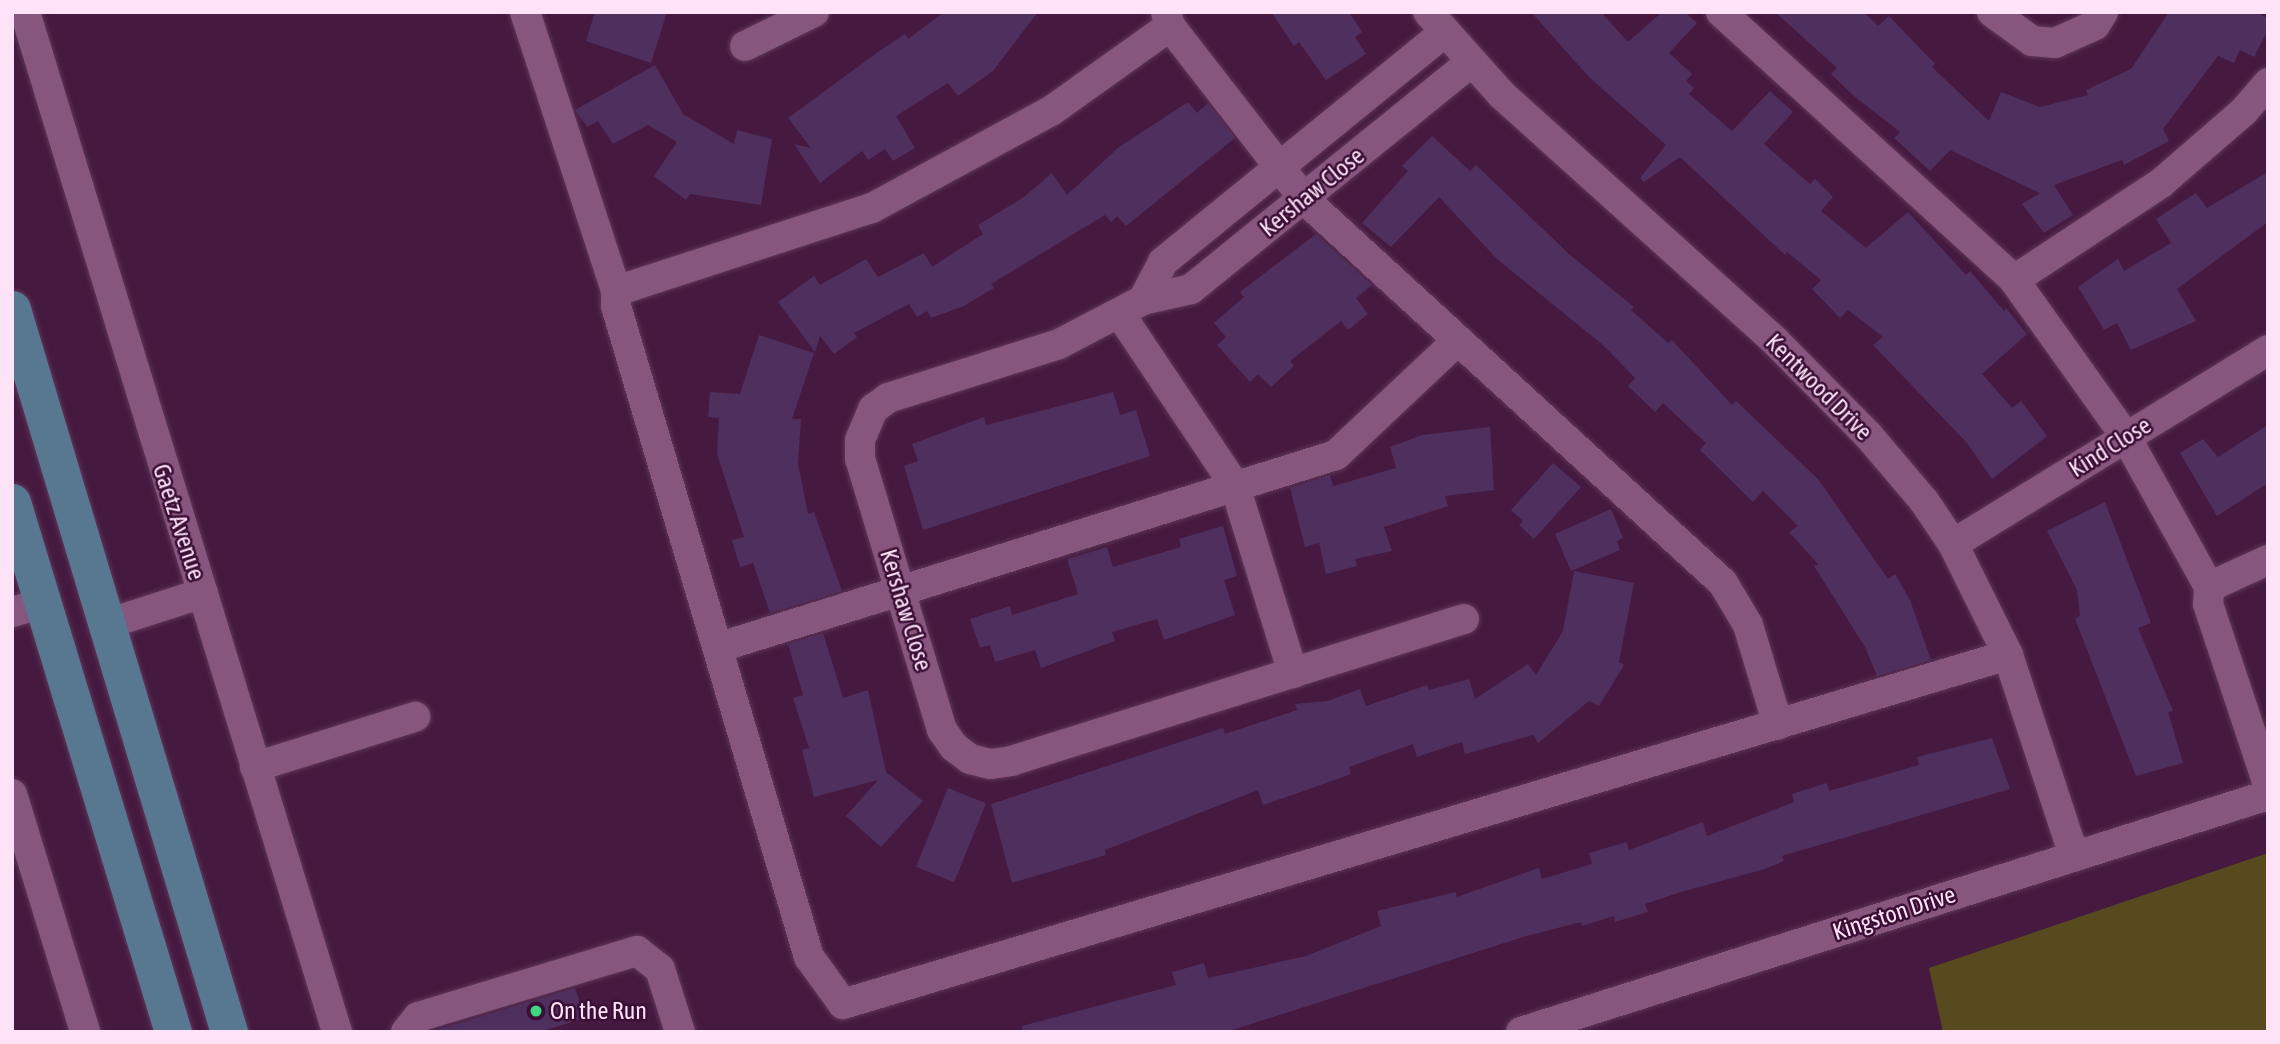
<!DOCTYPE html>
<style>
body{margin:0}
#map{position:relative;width:2280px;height:1044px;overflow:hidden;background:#461a40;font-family:"Asap Condensed",sans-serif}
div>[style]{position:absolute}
.green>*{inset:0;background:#574a1f}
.building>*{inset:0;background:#4e2f5e;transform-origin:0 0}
.roads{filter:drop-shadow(0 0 2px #5d3758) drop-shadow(0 0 2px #5d3758)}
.minor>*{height:30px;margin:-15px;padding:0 15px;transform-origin:15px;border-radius:15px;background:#87567e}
.major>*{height:37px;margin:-18.5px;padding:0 18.5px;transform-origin:18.5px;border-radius:18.5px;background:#587892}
.dots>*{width:19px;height:19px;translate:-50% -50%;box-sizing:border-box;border:4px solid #3b0f35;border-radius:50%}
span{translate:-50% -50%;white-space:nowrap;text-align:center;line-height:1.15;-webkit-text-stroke:5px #3b0f35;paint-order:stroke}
.street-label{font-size:24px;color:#fee2f8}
.poi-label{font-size:24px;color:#fee2f8}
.left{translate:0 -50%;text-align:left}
.frame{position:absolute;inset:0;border:14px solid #fee2f8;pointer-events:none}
</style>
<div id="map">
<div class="green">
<div style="clip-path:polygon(2268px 853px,2268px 1032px,1943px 1032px,1929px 968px)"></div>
</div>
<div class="building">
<div style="clip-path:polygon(595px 12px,667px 12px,651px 63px,586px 41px)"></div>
<div style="clip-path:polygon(944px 12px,1038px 12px,993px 71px,958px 96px,948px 83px,896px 116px,915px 148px,893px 161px,885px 149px,868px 160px,862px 151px,820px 183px,794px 144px,811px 148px,788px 118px,878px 52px,905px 34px,908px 39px)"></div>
<div style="clip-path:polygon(1271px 12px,1349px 12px,1362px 32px,1355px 37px,1366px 54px,1326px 80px,1299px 42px,1294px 46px)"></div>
<div style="clip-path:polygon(1531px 12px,1601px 12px,1628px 42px,1662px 12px,1685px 12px,1697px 23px,1669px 53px,1692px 74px,1686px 81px,1694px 88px,1689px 94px,1732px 131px,1770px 91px,1793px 112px,1764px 144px,1810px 184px,1815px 179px,1833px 197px,1821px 211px,1866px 248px,1908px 212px,1966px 275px,1970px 271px,2004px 311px,2006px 308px,2027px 334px,1982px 374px,2012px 408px,2021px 401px,2047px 436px,1992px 479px,1967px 443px,1873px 345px,1883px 337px,1848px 310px,1840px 318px,1812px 289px,1821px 280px,1787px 252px,1785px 255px,1680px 157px,1644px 182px,1640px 178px,1666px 145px,1589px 77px)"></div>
<div style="clip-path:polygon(1775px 12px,1864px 12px,1878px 26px,1889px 16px,1935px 64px,1932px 67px,1989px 121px,2001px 92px,2040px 107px,2088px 95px,2086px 90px,2131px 69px,2169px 12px,2255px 12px,2268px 18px,2268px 30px,2254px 57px,2240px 50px,2234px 63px,2218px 56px,2163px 129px,2169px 141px,2124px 165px,2122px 160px,2054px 185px,2073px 215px,2044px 233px,2022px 204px,2040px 193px,1950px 150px,1930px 171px,1894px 138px,1900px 132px,1854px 96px,1831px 74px,1837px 68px)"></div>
<div style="clip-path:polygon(655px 65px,683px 114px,734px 144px,737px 130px,772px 139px,761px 205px,690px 194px,686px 200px,654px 176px,677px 142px,648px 125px,613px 144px,598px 121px,587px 127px,575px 110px)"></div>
<div style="clip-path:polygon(1188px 102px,1197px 113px,1208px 103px,1235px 138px,1126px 226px,1117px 216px,1111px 222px,1105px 215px,991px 284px,994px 288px,964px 306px,931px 318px,927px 311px,917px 317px,909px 304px,854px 333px,857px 337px,834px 354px,820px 336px,815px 352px,778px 302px,814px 276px,820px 285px,866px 259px,878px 277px,924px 253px,932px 267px,983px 234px,978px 225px,1024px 197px,1052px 173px,1067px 195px,1119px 147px)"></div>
<div style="clip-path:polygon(1432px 136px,1470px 171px,1476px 165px,1569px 254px,1634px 307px,1631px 310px,1668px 343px,1672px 340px,1732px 405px,1736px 401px,1818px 479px,1888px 579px,1895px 574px,1910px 600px,1931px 660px,1877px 676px,1865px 647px,1814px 566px,1818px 564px,1789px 532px,1798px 526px,1763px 491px,1753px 502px,1700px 450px,1706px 443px,1663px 403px,1655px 412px,1628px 386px,1635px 378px,1603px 345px,1497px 259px,1439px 197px,1391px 247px,1362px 223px,1408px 171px,1402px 166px)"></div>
<div style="clip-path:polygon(2268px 172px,2268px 222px,2177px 289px,2196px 321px,2131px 350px,2117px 323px,2104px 330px,2078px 287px,2118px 259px,2124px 271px,2171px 243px,2156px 219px,2196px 193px,2207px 208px)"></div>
<div style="clip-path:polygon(1316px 234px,1372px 285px,1356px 298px,1368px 314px,1348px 330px,1341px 321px,1290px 361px,1294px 366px,1271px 387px,1258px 374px,1250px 382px,1217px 345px,1226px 337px,1214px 323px,1244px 297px,1240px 292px)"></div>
<div style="clip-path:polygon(759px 335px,814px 353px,792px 419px,801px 419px,798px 464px,808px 514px,814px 512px,842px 591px,770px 613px,753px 563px,740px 567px,732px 540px,744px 537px,717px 454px,719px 418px,708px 417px,710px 392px,740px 394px)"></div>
<div style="clip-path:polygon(1113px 392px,1120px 415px,1136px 410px,1150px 456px,923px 530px,904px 466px,918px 461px,912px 444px,984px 417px,986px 425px)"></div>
<div style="clip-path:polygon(2268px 425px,2268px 483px,2217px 516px,2180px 453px,2203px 439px,2218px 457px)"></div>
<div style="clip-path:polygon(1490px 427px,1494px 490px,1445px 496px,1448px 506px,1384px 527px,1392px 551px,1355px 559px,1357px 566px,1326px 574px,1319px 543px,1305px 547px,1290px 488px,1330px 475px,1333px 486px,1396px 468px,1390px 447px,1422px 435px)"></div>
<div style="clip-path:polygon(1553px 463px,1581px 487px,1534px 539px,1519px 525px,1523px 521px,1511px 510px)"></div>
<div style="clip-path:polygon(2105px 502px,2151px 623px,2138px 628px,2173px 711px,2168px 712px,2183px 763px,2136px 776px,2075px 619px,2080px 615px,2077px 590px,2047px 531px)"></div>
<div style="clip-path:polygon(1611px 509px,1623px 538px,1617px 541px,1620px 550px,1571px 571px,1555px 534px)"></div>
<div style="clip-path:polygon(1223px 526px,1237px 576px,1224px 580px,1235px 615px,1164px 640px,1157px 619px,1112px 632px,1115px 641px,1041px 668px,1035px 650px,995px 662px,990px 645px,980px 648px,970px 619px,1010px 606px,1012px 615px,1078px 594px,1067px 559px,1107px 547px,1113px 567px,1181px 547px,1179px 539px)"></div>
<div style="clip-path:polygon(1574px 571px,1634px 583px,1619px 662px,1624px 665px,1599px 706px,1589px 701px,1538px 743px,1533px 735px,1465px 754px,1462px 742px,1417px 757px,1413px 744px,1349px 767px,1351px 774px,1301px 792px,1263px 805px,1258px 790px,1105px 850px,1106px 855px,1012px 883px,991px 804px,1223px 728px,1225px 734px,1297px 710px,1295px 704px,1328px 701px,1360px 689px,1366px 706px,1427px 685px,1429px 690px,1469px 679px,1475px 699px,1528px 664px,1536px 675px,1563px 631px)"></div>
<div style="clip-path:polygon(823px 633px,843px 698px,868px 690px,886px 772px,923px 801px,881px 847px,846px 816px,878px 780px,814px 797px,802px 750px,809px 748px,793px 698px,803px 695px,788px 644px)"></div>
<div style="clip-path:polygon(1992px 738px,2010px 789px,1782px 856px,1784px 861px,1765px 869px,1681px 892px,1645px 904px,1648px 912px,1615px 922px,1614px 916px,1582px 926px,1581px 922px,1523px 937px,1226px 1032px,1022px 1032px,1022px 1026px,1176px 985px,1172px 972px,1204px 963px,1208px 978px,1306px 956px,1381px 926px,1377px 911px,1456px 892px,1457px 897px,1539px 868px,1542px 879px,1592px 864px,1589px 853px,1627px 842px,1629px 850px,1703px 822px,1707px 836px,1794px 802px,1792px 794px,1827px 783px,1829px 791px,1919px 765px,1917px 757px)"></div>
<div style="left:948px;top:788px;width:41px;height:85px;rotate:22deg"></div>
<div style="clip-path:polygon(575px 988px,585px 1018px,539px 1032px,430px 1032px)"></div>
</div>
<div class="roads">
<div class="minor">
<div style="left:25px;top:12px;width:1067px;rotate:72.99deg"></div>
<div style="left:525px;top:12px;width:293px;rotate:71.9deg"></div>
<div style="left:616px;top:291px;width:15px;rotate:90deg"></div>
<div style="left:616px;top:306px;width:679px;rotate:73.49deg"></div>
<div style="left:809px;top:957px;width:58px;rotate:54.1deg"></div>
<div style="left:843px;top:1004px;width:1216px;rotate:-16.68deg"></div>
<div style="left:1166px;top:12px;width:15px;rotate:74deg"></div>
<div style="left:1170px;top:26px;width:219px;rotate:52.2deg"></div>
<div style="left:1304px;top:199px;width:568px;rotate:42.5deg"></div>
<div style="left:1723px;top:583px;width:49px;rotate:59.2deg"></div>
<div style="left:1748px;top:625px;width:104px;rotate:73.3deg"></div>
<div style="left:1428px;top:12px;width:111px;rotate:48.3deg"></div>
<div style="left:1502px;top:95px;width:367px;rotate:42deg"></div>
<div style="left:1775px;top:341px;width:132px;rotate:45.3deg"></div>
<div style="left:1868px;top:435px;width:87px;rotate:49.7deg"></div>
<div style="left:1924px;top:501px;width:52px;rotate:56deg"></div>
<div style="left:1953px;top:544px;width:124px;rotate:63.6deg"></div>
<div style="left:2008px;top:655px;width:212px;rotate:71.8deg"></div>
<div style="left:1721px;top:12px;width:397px;rotate:42.4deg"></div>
<div style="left:2014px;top:280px;width:193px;rotate:54.5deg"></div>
<div style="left:2126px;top:437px;width:171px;rotate:61deg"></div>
<div style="left:2209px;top:587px;width:17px;rotate:93deg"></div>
<div style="left:2208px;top:604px;width:190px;rotate:71.6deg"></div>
<div style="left:1992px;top:12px;width:49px;rotate:35.9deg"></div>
<div style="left:2032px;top:41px;width:23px;rotate:5deg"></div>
<div style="left:2055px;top:43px;width:44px;rotate:-24.2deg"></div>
<div style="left:2095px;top:25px;width:15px;rotate:-58deg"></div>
<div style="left:745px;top:46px;width:77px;rotate:-26.2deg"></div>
<div style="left:2014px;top:280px;width:176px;rotate:-33.4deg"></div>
<div style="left:2161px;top:183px;width:110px;rotate:-40.9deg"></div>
<div style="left:2244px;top:111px;width:37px;rotate:-49deg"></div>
<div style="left:616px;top:291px;width:269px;rotate:-18deg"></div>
<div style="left:872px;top:208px;width:204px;rotate:-28.5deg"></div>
<div style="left:1051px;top:111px;width:146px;rotate:-35.5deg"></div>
<div style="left:1143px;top:300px;width:43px;rotate:-62.2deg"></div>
<div style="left:1163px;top:262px;width:362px;rotate:-39.2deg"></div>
<div style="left:1120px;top:314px;width:207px;rotate:56.2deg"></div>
<div style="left:1235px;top:486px;width:196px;rotate:72.8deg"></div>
<div style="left:1953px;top:544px;width:370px;rotate:-31.6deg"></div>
<div style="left:2209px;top:587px;width:65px;rotate:-24.6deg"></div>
<div style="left:12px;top:612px;width:32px;rotate:-16deg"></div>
<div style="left:1464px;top:619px;width:474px;rotate:162.6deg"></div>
<div style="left:1012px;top:761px;width:22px;rotate:172deg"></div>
<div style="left:990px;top:764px;width:21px;rotate:-166deg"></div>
<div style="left:970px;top:759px;width:20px;rotate:-143deg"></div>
<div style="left:954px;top:747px;width:21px;rotate:-125deg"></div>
<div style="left:942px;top:730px;width:283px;rotate:-106.8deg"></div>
<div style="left:860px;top:459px;width:19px;rotate:-90deg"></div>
<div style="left:860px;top:440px;width:34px;rotate:-67deg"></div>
<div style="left:873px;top:409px;width:19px;rotate:-36deg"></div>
<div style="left:888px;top:398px;width:179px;rotate:-17.5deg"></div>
<div style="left:1059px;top:344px;width:95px;rotate:-27.6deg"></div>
<div style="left:1143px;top:300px;width:49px;rotate:-12.9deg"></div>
<div style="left:1191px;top:289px;width:360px;rotate:-39deg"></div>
<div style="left:107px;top:624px;width:101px;rotate:-17.9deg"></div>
<div style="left:720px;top:647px;width:645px;rotate:-17.31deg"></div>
<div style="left:1336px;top:455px;width:166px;rotate:-43.3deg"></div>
<div style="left:255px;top:767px;width:168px;rotate:-17.4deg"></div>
<div style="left:12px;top:794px;width:249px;rotate:72.9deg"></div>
<div style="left:406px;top:1032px;width:19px;rotate:-51deg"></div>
<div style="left:418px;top:1017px;width:229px;rotate:-16.8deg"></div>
<div style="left:637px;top:951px;width:29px;rotate:38deg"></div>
<div style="left:660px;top:969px;width:66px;rotate:72.4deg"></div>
<div style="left:1521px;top:1032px;width:784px;rotate:-17.6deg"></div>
</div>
<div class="major">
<div style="left:12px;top:309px;width:755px;rotate:73.29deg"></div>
<div style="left:12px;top:502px;width:554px;rotate:73.1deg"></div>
</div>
</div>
<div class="dots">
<div style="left:536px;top:1011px;background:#3cd77e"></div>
</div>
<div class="street-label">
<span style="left:1312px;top:192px;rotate:-39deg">Kershaw Close</span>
<span style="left:1819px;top:387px;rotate:45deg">Kentwood Drive</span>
<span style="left:2110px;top:447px;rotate:-32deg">Kind Close</span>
<span style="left:179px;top:522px;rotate:72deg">Gaetz Avenue</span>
<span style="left:906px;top:610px;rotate:73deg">Kershaw Close</span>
<span style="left:1894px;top:913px;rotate:-18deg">Kingston Drive</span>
</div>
<div class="poi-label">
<span class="left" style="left:550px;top:1011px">On the Run</span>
</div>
<div class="frame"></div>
</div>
